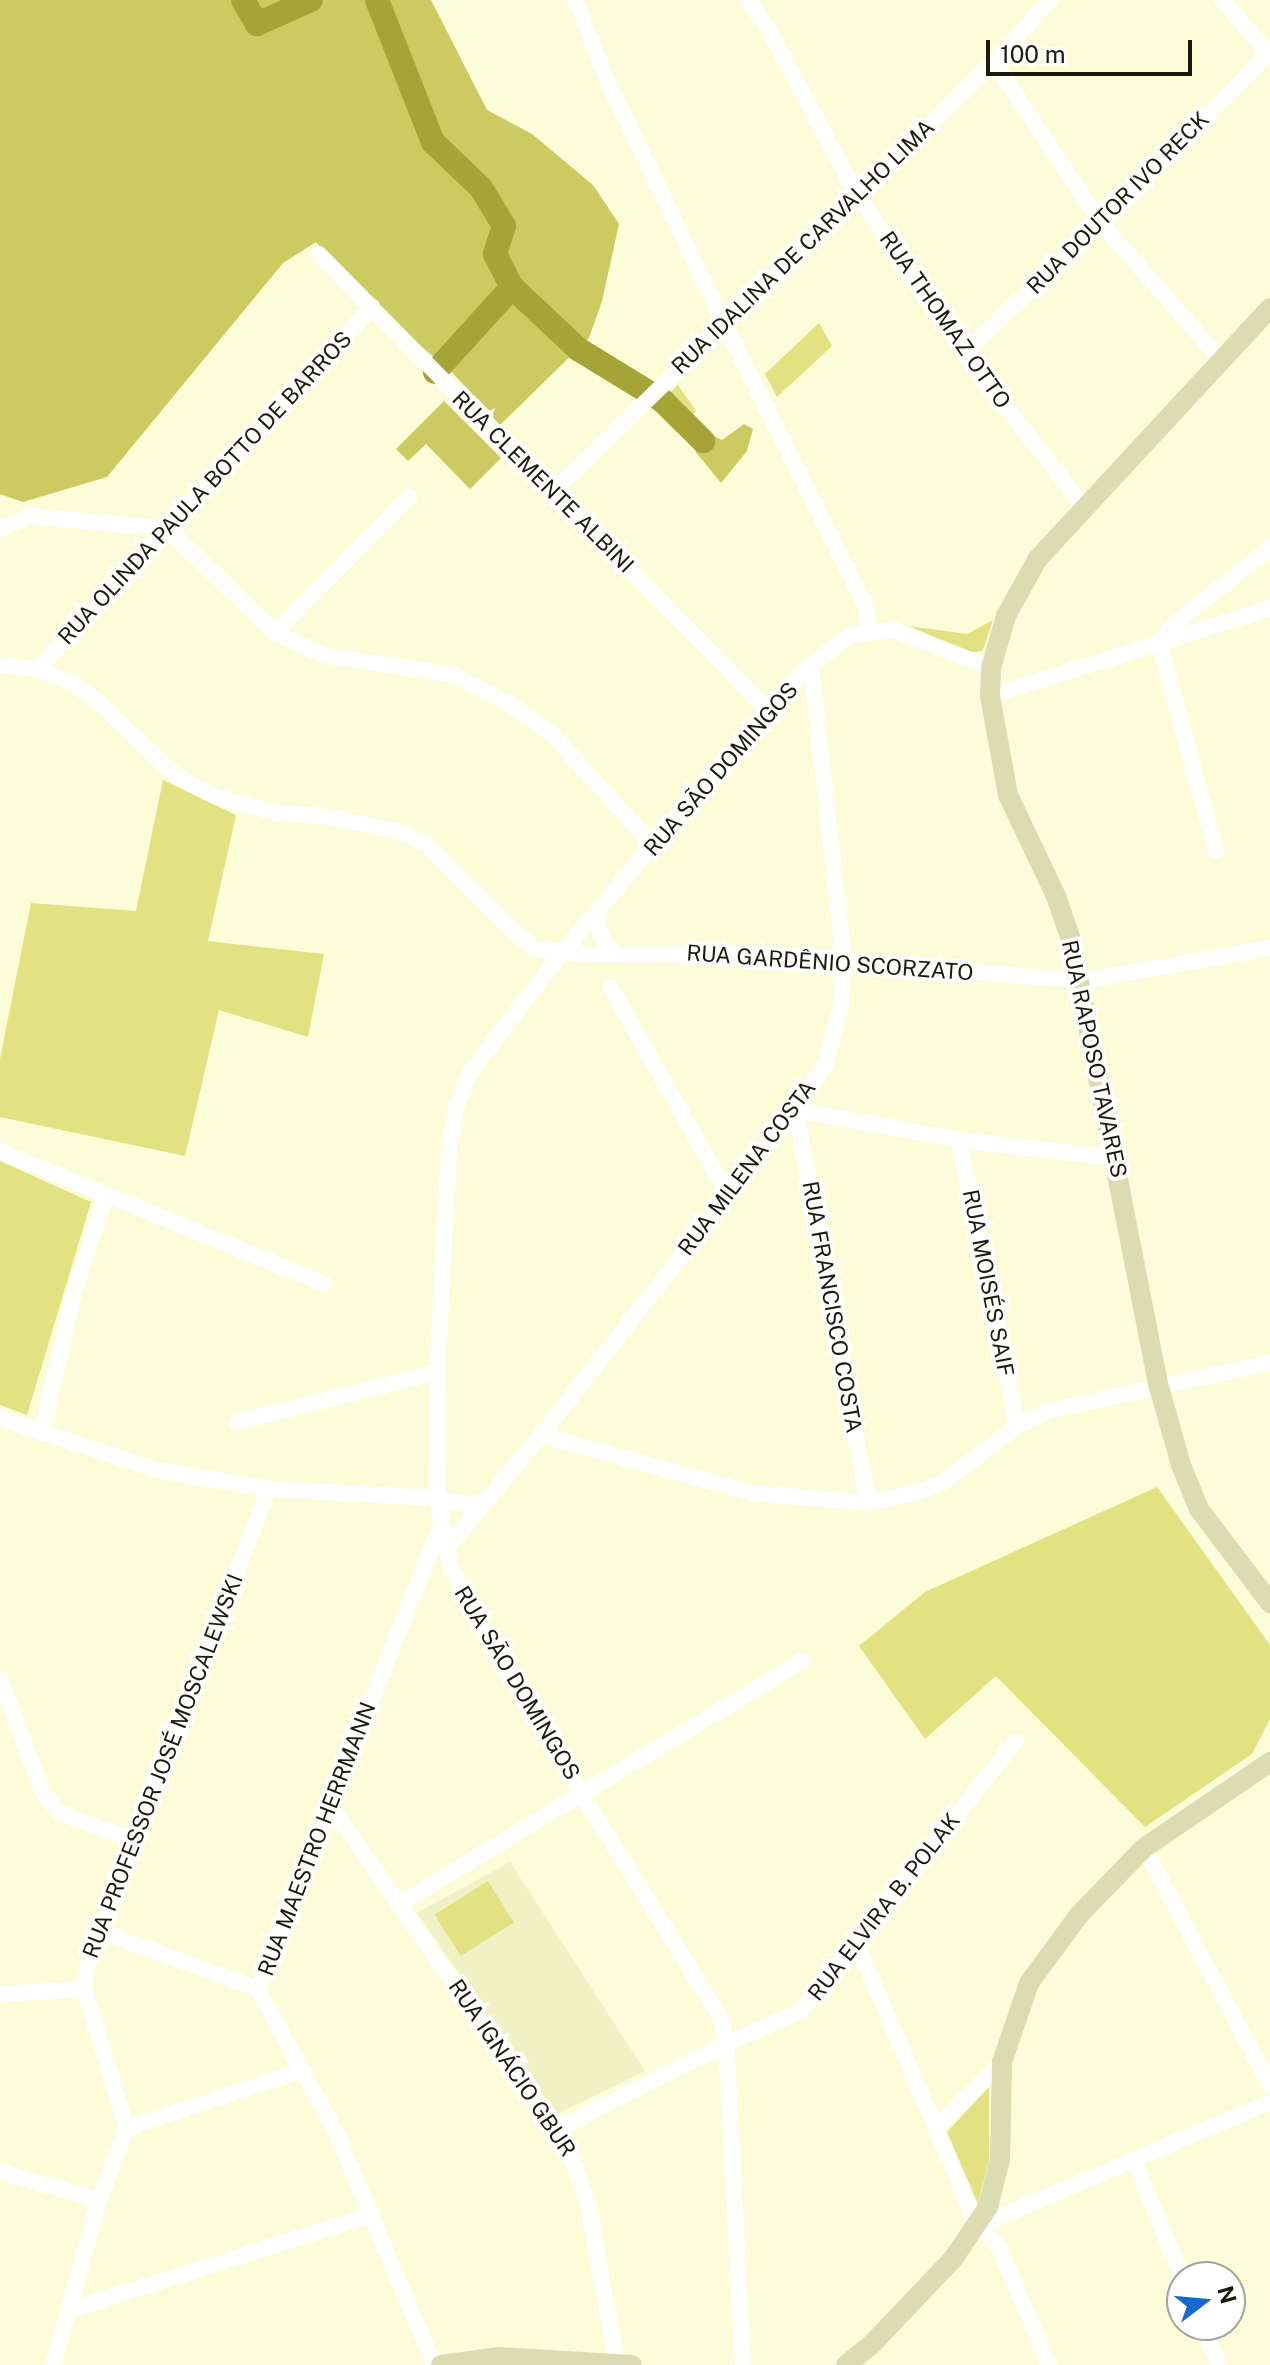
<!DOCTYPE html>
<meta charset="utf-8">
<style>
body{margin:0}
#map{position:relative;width:1270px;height:2365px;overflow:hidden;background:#fcfcd8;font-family:"Public Sans",sans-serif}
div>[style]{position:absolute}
.built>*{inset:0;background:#f1f1c6}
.green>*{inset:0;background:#e3e283;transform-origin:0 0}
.forest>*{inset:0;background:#ccca61}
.river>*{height:24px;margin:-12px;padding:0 12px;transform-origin:12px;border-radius:12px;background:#a6a337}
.minor>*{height:16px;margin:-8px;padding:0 8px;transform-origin:8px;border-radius:8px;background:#fff}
.major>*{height:20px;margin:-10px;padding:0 10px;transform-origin:10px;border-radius:10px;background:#dcdcb2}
span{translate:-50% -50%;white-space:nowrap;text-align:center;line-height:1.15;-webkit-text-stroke:8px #fff;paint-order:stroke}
.street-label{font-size:22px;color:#1a1a0d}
.north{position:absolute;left:1166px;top:2261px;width:80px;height:80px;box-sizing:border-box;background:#fff;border:2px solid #a3a39e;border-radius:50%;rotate:74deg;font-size:22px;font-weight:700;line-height:32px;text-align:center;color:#1a1a0d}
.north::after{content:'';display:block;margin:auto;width:28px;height:36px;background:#1667d1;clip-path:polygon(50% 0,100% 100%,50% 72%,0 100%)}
.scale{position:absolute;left:986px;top:40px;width:206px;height:36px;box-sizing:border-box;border:4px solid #1a1a0d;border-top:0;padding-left:10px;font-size:24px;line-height:28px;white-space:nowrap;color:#1a1a0d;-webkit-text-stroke:6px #fff;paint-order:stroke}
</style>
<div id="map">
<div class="built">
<div style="clip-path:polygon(510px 1862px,645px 2071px,557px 2114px,417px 1913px)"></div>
</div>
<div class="green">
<div style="clip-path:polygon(819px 323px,832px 346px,777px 397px,765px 374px)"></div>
<div style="clip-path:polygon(678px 385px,696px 411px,677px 433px,654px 410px)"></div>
<div style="clip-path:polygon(993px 620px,983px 650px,977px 652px,968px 652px,909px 626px,967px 634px)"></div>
<div style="clip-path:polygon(163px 780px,236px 815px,208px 941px,324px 954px,308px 1037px,219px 1010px,185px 1156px,0 1117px,0 1059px,31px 903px,136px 911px)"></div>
<div style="clip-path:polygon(0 1161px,91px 1202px,27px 1415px,0 1405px)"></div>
<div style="clip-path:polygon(1157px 1487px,1270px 1645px,1270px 1719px,1252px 1754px,1145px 1827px,996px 1676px,925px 1739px,859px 1646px,925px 1592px)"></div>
<div style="left:488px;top:1881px;width:49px;height:63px;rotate:58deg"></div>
<div style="clip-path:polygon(989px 2087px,989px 2161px,978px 2204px,947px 2132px)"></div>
</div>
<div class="forest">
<div style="clip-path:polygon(0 0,431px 0,487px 110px,532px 134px,593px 185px,619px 224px,602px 301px,589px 338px,500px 425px,450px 370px,403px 332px,316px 242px,283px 263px,107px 477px,23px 502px,0 494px)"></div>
<div style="clip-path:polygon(444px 401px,501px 458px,470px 489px,426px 444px,408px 461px,396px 449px)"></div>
<div style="clip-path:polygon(744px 424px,753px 429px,747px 451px,721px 483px,695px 451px,708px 433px,722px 440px)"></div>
</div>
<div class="river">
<div style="left:243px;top:0;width:28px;rotate:60deg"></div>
<div style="left:257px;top:24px;width:59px;rotate:-24deg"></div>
<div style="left:377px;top:0;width:153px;rotate:68.5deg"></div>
<div style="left:433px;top:142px;width:66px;rotate:43.8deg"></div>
<div style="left:481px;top:188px;width:44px;rotate:58.8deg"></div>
<div style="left:504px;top:226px;width:29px;rotate:108deg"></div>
<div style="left:495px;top:254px;width:37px;rotate:63deg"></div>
<div style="left:512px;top:287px;width:91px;rotate:43.2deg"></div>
<div style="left:578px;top:349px;width:100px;rotate:31.5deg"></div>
<div style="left:663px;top:401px;width:57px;rotate:45deg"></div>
<div style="left:435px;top:372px;width:115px;rotate:-47.8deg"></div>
</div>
<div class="minor">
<div style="left:575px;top:0;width:91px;rotate:68deg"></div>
<div style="left:609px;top:84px;width:265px;rotate:64.3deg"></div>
<div style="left:724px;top:323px;width:319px;rotate:63.4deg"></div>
<div style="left:867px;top:608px;width:23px;rotate:85deg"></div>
<div style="left:748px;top:0;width:39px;rotate:55deg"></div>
<div style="left:770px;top:32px;width:183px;rotate:61.9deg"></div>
<div style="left:856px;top:193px;width:193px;rotate:56deg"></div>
<div style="left:964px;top:353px;width:195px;rotate:52.1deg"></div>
<div style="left:1222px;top:0;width:73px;rotate:48.9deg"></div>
<div style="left:994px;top:62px;width:193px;rotate:56.4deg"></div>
<div style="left:1101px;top:223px;width:182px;rotate:48.8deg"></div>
<div style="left:319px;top:254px;width:639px;rotate:45.44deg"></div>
<div style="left:964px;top:353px;width:189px;rotate:-43.5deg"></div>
<div style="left:1101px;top:223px;width:240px;rotate:-45.3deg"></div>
<div style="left:553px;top:492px;width:616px;rotate:-44.28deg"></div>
<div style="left:994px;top:62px;width:84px;rotate:-47.9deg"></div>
<div style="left:0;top:529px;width:33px;rotate:-23deg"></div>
<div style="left:30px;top:516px;width:139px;rotate:5.4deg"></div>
<div style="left:168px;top:529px;width:149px;rotate:44.2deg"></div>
<div style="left:275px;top:633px;width:53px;rotate:24.6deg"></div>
<div style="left:323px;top:655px;width:133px;rotate:8.7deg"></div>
<div style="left:454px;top:675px;width:63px;rotate:27.4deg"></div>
<div style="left:510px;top:704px;width:52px;rotate:35.5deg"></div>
<div style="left:552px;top:734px;width:152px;rotate:47.9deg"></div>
<div style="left:275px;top:633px;width:191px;rotate:-45.4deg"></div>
<div style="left:0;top:665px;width:38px;rotate:6deg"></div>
<div style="left:38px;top:669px;width:37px;rotate:22deg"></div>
<div style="left:72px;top:683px;width:29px;rotate:35deg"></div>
<div style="left:96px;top:700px;width:109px;rotate:43.5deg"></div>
<div style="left:175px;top:775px;width:44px;rotate:28.3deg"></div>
<div style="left:214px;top:796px;width:65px;rotate:15.1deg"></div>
<div style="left:277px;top:813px;width:47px;rotate:3.7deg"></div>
<div style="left:324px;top:816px;width:79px;rotate:11.7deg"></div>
<div style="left:401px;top:832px;width:29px;rotate:27deg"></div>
<div style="left:427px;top:845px;width:131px;rotate:44.7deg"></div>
<div style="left:520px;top:937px;width:20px;rotate:37deg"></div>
<div style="left:536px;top:949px;width:57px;rotate:6deg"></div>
<div style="left:593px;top:955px;width:170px;rotate:-0.3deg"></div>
<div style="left:763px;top:954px;width:320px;rotate:4.8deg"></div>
<div style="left:1082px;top:981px;width:191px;rotate:-10deg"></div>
<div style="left:38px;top:669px;width:493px;rotate:-47.3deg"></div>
<div style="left:990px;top:696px;width:294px;rotate:-17.4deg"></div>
<div style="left:1216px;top:851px;width:216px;rotate:-105.3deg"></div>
<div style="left:1159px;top:643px;width:26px;rotate:-51deg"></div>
<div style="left:1175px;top:623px;width:121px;rotate:-38.3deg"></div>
<div style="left:596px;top:913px;width:25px;rotate:78deg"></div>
<div style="left:601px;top:937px;width:21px;rotate:49deg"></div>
<div style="left:611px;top:988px;width:238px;rotate:60.5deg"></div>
<div style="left:959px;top:1140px;width:292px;rotate:78.5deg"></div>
<div style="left:0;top:1151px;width:350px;rotate:22.3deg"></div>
<div style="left:0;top:1418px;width:165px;rotate:18.3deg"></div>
<div style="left:157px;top:1470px;width:114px;rotate:9.6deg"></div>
<div style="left:269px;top:1489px;width:168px;rotate:3.1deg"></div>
<div style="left:437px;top:1498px;width:33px;rotate:12deg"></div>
<div style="left:469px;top:1505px;width:16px;rotate:-18deg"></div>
<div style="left:237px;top:1422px;width:207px;rotate:-14deg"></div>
<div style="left:42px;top:1433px;width:136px;rotate:-77.3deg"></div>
<div style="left:72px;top:1300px;width:111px;rotate:-72.2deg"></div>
<div style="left:541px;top:1435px;width:219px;rotate:15.4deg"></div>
<div style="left:752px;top:1493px;width:116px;rotate:4.9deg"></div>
<div style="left:868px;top:1503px;width:55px;rotate:-12.5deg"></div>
<div style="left:922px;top:1491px;width:25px;rotate:-23deg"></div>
<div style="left:945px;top:1481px;width:91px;rotate:-37.4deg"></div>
<div style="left:1017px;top:1426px;width:38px;rotate:-25deg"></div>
<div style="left:1052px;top:1410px;width:223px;rotate:-12.2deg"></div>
<div style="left:868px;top:1503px;width:400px;rotate:-100.4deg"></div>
<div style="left:796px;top:1110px;width:166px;rotate:10.4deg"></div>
<div style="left:959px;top:1140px;width:157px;rotate:6.6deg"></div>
<div style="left:446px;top:1549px;width:148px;rotate:-50.2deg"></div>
<div style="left:541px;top:1435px;width:413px;rotate:-51.9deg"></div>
<div style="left:796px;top:1110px;width:54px;rotate:-57.2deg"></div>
<div style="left:825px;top:1065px;width:61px;rotate:-74.8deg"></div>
<div style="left:841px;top:1006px;width:46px;rotate:-86.3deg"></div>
<div style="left:844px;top:960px;width:297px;rotate:-96.4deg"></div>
<div style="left:0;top:1679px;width:124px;rotate:69.2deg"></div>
<div style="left:44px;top:1795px;width:25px;rotate:47deg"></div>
<div style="left:61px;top:1813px;width:76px;rotate:20.8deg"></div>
<div style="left:330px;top:1805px;width:417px;rotate:55.2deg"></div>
<div style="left:568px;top:2147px;width:60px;rotate:70.7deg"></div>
<div style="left:588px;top:2204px;width:163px;rotate:79.7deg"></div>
<div style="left:1144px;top:1848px;width:268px;rotate:62deg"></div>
<div style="left:399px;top:1904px;width:471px;rotate:-31.1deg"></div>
<div style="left:99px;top:1931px;width:169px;rotate:20deg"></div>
<div style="left:856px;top:1942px;width:309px;rotate:66.8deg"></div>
<div style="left:978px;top:2226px;width:28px;rotate:44deg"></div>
<div style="left:998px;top:2245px;width:130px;rotate:67deg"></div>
<div style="left:0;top:1994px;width:84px;rotate:-3.4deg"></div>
<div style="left:127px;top:2128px;width:185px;rotate:-18.2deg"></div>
<div style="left:936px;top:2128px;width:93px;rotate:-45deg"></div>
<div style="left:558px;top:2129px;width:188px;rotate:-26.8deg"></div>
<div style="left:726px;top:2044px;width:82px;rotate:-23.7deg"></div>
<div style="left:801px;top:2011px;width:345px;rotate:-51.5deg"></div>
<div style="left:1134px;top:2160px;width:126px;rotate:67.7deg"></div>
<div style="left:0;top:2172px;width:103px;rotate:15.8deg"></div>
<div style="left:978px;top:2226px;width:317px;rotate:-23deg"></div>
<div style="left:70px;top:2310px;width:317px;rotate:-17.5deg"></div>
<div style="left:1202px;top:2325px;width:43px;rotate:67deg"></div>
<div style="left:53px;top:2365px;width:171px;rotate:-74.4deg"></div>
<div style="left:99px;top:2200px;width:77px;rotate:-68.7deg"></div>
<div style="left:127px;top:2128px;width:145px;rotate:-107.2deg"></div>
<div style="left:84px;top:1989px;width:18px;rotate:-84deg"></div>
<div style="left:86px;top:1971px;width:139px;rotate:-70.7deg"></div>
<div style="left:132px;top:1840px;width:377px;rotate:-68.7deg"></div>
<div style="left:434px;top:2365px;width:251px;rotate:-112.8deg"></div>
<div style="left:337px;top:2134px;width:165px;rotate:-118.6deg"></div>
<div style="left:258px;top:1989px;width:499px;rotate:-68.5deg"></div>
<div style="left:743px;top:2365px;width:321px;rotate:-93deg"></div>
<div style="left:726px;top:2044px;width:24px;rotate:-99deg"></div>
<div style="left:722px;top:2020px;width:421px;rotate:-121.8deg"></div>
<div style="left:500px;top:1662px;width:106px;rotate:-117.5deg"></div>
<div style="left:451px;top:1568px;width:71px;rotate:-101.3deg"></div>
<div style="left:437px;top:1498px;width:140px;rotate:-89.6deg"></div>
<div style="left:438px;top:1358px;width:208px;rotate:-87deg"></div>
<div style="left:449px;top:1150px;width:44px;rotate:-80.8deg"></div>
<div style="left:456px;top:1107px;width:39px;rotate:-67deg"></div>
<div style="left:471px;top:1071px;width:148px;rotate:-52.4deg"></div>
<div style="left:561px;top:954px;width:320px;rotate:-49.9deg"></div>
<div style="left:767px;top:709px;width:62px;rotate:-45deg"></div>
<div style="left:811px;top:665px;width:50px;rotate:-36.9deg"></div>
<div style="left:851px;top:635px;width:43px;rotate:-6.6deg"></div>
<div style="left:894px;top:630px;width:104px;rotate:21.4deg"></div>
</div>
<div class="major">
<div style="left:1270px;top:308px;width:343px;rotate:132.8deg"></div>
<div style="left:1037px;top:560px;width:64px;rotate:119deg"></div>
<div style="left:1006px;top:616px;width:54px;rotate:106.1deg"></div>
<div style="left:991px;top:668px;width:28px;rotate:92deg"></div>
<div style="left:990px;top:696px;width:101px;rotate:79.7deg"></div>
<div style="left:1008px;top:795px;width:112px;rotate:64.6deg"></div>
<div style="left:1056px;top:896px;width:46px;rotate:71.2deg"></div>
<div style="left:1071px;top:940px;width:456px;rotate:78.9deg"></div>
<div style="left:1159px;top:1387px;width:81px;rotate:74.2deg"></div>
<div style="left:1181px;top:1465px;width:48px;rotate:67.8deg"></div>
<div style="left:1199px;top:1509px;width:118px;rotate:52.9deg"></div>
<div style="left:441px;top:2365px;width:59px;rotate:-7.9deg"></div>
<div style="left:499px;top:2357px;width:133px;rotate:3.4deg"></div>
<div style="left:846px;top:2365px;width:32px;rotate:-39deg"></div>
<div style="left:871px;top:2345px;width:119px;rotate:-46.4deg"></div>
<div style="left:953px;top:2259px;width:63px;rotate:-56.1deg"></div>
<div style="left:988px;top:2207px;width:49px;rotate:-75.7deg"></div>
<div style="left:1000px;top:2160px;width:98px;rotate:-88.8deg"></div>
<div style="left:1002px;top:2062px;width:83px;rotate:-71.1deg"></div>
<div style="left:1029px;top:1983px;width:84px;rotate:-53.7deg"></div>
<div style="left:1079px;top:1915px;width:93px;rotate:-45.9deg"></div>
<div style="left:1144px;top:1848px;width:153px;rotate:-34.3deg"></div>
</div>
<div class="street-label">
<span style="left:1118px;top:203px;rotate:-45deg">RUA DOUTOR IVO RECK</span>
<span style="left:803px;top:247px;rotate:-44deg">RUA IDALINA DE CARVALHO LIMA</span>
<span style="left:945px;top:320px;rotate:55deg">RUA THOMAZ OTTO</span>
<span style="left:543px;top:482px;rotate:45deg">RUA CLEMENTE ALBINI</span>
<span style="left:205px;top:488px;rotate:-47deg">RUA OLINDA PAULA BOTTO DE BARROS</span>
<span style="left:721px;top:769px;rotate:-49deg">RUA SÃO DOMINGOS</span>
<span style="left:830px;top:963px;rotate:4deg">RUA GARDÊNIO SCORZATO</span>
<span style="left:1094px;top:1059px;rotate:78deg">RUA RAPOSO TAVARES</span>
<span style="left:747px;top:1168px;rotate:-53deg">RUA MILENA COSTA</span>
<span style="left:988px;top:1283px;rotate:79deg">RUA MOISÉS SAIF</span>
<span style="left:832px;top:1307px;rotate:80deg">RUA FRANCISCO COSTA</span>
<span style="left:517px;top:1683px;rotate:59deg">RUA SÃO DOMINGOS</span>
<span style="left:163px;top:1766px;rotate:-69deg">RUA PROFESSOR JOSÉ MOSCALEWSKI</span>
<span style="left:317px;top:1839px;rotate:-69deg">RUA MAESTRO HERRMANN</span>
<span style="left:884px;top:1907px;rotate:-52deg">RUA ELVIRA B. POLAK</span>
<span style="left:512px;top:2068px;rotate:56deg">RUA IGNÁCIO GBUR</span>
</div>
<div class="north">N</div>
<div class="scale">100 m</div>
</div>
